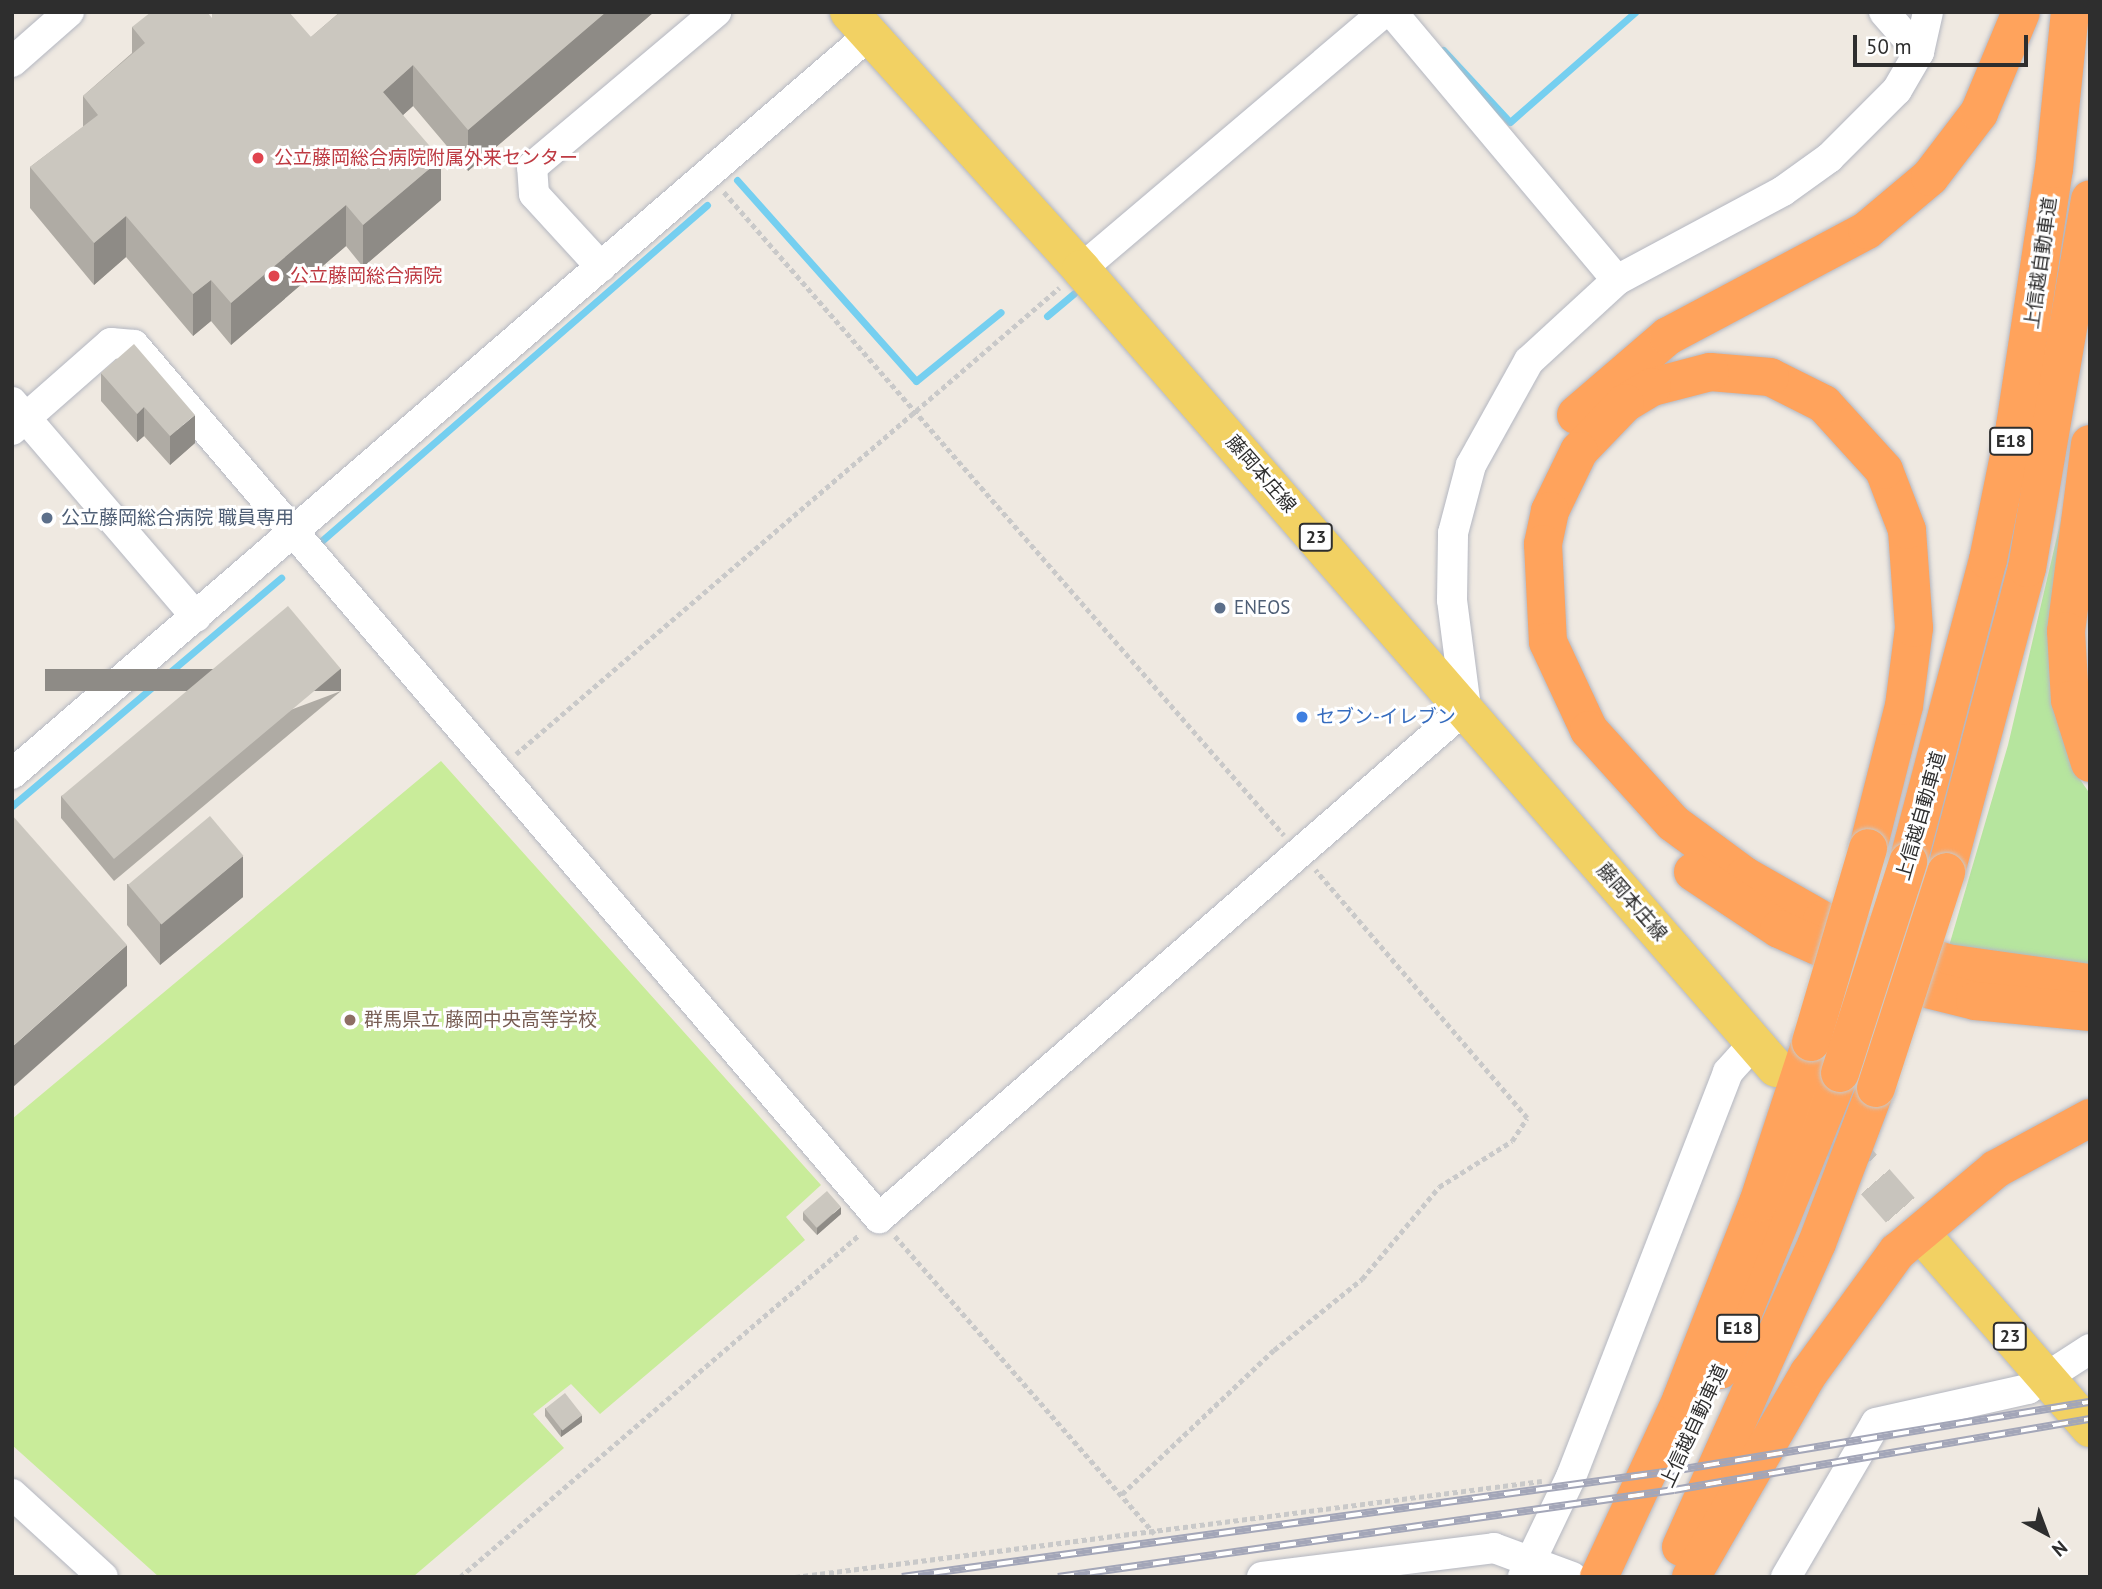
<!DOCTYPE html>
<meta charset="utf-8">
<style>
body{margin:0}
#map{position:relative;width:2102px;height:1589px;overflow:hidden;background:#efe9e1;font-family:"PT Sans","Noto Sans JP",sans-serif}
div>[style]{position:absolute}
.green>*{inset:0;background:#b6e59e}
.pitch>*{inset:0;background:#c9ec9a}
.stream>*{height:7px;margin:-3.5px;padding:0 3.5px;transform-origin:3.5px;border-radius:3.5px;background:#75cff0}
.major-tunnel>*{height:38px;margin-top:-19px;transform-origin:0;background:repeating-linear-gradient(90deg,#c8c4bd 0 38px,transparent 0 57px)}
.path>*{height:4.5px;margin-top:-2.25px;transform-origin:0;background:repeating-linear-gradient(90deg,#c9c9c9 0 5px,transparent 0 8.5px)}
.roads{filter:drop-shadow(0 0 2px #b4b7c1) drop-shadow(0 0 2px #b4b7c1)}
.minor>*{height:30px;margin:-15px;padding:0 15px;transform-origin:15px;border-radius:15px;background:#fff}
.major>*{height:38px;margin:-19px;padding:0 19px;transform-origin:19px;border-radius:19px;background:#f2d163}
.highway>*{height:38px;margin:-19px;padding:0 19px;transform-origin:19px;border-radius:19px;background:#ffa35c}
.rail>*{height:8px;margin-top:-4px;transform-origin:0;background:repeating-linear-gradient(90deg,#fff 0 16px,#a3a6b8 0 32px);box-sizing:border-box;border-block:2px solid #a3a6b8}
.bridges{filter:drop-shadow(0 0 2px #c9c9c9) drop-shadow(0 0 2px #c9c9c9)}
.highway-bridge>*{height:38px;margin:-19px;padding:0 19px;transform-origin:19px;border-radius:19px;background:#ffa35c}
.wall>*{inset:0;background:#afaba4}
.shaded-wall>*{inset:0;background:#8e8b86;transform-origin:0 0}
.building>*{inset:0;background:#cbc7bf;transform-origin:0 0}
.dots>*{width:19px;height:19px;translate:-50% -50%;box-sizing:border-box;border:4px solid #fff;border-radius:50%}
span{translate:-50% -50%;white-space:nowrap;text-align:center;line-height:1.15;-webkit-text-stroke:6px #fff;paint-order:stroke}
.shield-label span{padding:2px 5px;background:#fff;border:2px solid;border-radius:5px;-webkit-text-stroke-width:0}
.shield-label{font-size:18px;color:#2e2e2e;font-weight:700}
.health-label{font-size:19px;color:#be3a42}
.left{translate:0 -50%;text-align:left}
.street-label{font-size:19px;color:#2e2e2e}
.service-label{font-size:19px;color:#4e5e75}
.shop-label{font-size:19px;color:#366cbe}
.education-label{font-size:19px;color:#785e54}
.frame{position:absolute;inset:0;border:14px solid #2e2e2e;pointer-events:none}
.north{position:absolute;left:2011px;top:1498px;width:70px;height:70px;-webkit-text-stroke:5px #fff;paint-order:stroke;rotate:139deg;font-size:19px;font-weight:700;line-height:28px;text-align:center;color:#2e2e2e}
.north::after{content:'';display:block;margin:auto;width:24px;height:32px;background:#2e2e2e;clip-path:polygon(50% 0,100% 100%,50% 72%,0 100%)}
.scale{position:absolute;left:1853px;top:35px;width:175px;height:32px;box-sizing:border-box;border:4px solid #2e2e2e;border-top:0;padding-left:9px;font-size:21px;line-height:24px;white-space:nowrap;color:#2e2e2e;-webkit-text-stroke:5px #fff;paint-order:stroke}
</style>
<div id="map">
<div class="green">
<div style="clip-path:polygon(2064px 507px,2077px 775px,2090px 794px,2090px 964px,1949px 946px,2008px 745px)"></div>
</div>
<div class="pitch">
<div style="clip-path:polygon(441px 761px,821px 1185px,786px 1217px,805px 1240px,600px 1414px,571px 1384px,533px 1414px,564px 1448px,414px 1576px,159px 1577px,12px 1445px,12px 1119px)"></div>
</div>
<div class="stream">
<div style="left:1443px;top:50px;width:98px;rotate:47.1deg"></div>
<div style="left:1510px;top:122px;width:167px;rotate:-41.3deg"></div>
<div style="left:737px;top:180px;width:269px;rotate:48.3deg"></div>
<div style="left:916px;top:381px;width:109px;rotate:-39.1deg"></div>
<div style="left:1047px;top:316px;width:35px;rotate:-40deg"></div>
<div style="left:318px;top:544px;width:516px;rotate:-41.07deg"></div>
<div style="left:12px;top:806px;width:353px;rotate:-40.3deg"></div>
</div>
<div class="major-tunnel">
<div style="left:1800px;top:1096px;width:197px;rotate:48.7deg"></div>
</div>
<div class="path">
<div style="left:724px;top:192px;width:853px;rotate:48.95deg"></div>
<div style="left:516px;top:754px;width:716px;rotate:-40.64deg"></div>
<div style="left:895px;top:1236px;width:395px;rotate:48.9deg"></div>
<div style="left:1122px;top:1494px;width:209px;rotate:-43.5deg"></div>
<div style="left:1274px;top:1350px;width:113px;rotate:-38.9deg"></div>
<div style="left:1362px;top:1279px;width:120px;rotate:-50.1deg"></div>
<div style="left:1439px;top:1187px;width:86px;rotate:-32.2deg"></div>
<div style="left:1512px;top:1141px;width:27px;rotate:-57deg"></div>
<div style="left:1527px;top:1118px;width:326px;rotate:-130.5deg"></div>
<div style="left:460px;top:1577px;width:526px;rotate:-40.6deg"></div>
<div style="left:795px;top:1577px;width:753px;rotate:-7.32deg"></div>
</div>
<div class="roads">
<div class="minor">
<div style="left:1392px;top:12px;width:350px;rotate:50deg"></div>
<div style="left:1884px;top:12px;width:53px;rotate:48.8deg"></div>
<div style="left:12px;top:62px;width:76px;rotate:-41.3deg"></div>
<div style="left:601px;top:267px;width:99px;rotate:-132.5deg"></div>
<div style="left:534px;top:194px;width:27px;rotate:-94deg"></div>
<div style="left:532px;top:167px;width:241px;rotate:-40.1deg"></div>
<div style="left:1081px;top:269px;width:397px;rotate:-40.3deg"></div>
<div style="left:12px;top:402px;width:283px;rotate:49.4deg"></div>
<div style="left:12px;top:430px;width:132px;rotate:-41.3deg"></div>
<div style="left:111px;top:343px;width:23px;rotate:5deg"></div>
<div style="left:134px;top:345px;width:1148px;rotate:49.52deg"></div>
<div style="left:879px;top:1218px;width:778px;rotate:-40.98deg"></div>
<div style="left:1466px;top:708px;width:109px;rotate:-97.4deg"></div>
<div style="left:1452px;top:600px;width:67px;rotate:-89.1deg"></div>
<div style="left:1453px;top:533px;width:70px;rotate:-75.2deg"></div>
<div style="left:1471px;top:465px;width:119px;rotate:-60.9deg"></div>
<div style="left:1529px;top:361px;width:120px;rotate:-42.6deg"></div>
<div style="left:1617px;top:280px;width:188px;rotate:-28.2deg"></div>
<div style="left:1783px;top:191px;width:57px;rotate:-35.7deg"></div>
<div style="left:1829px;top:158px;width:96px;rotate:-45deg"></div>
<div style="left:1897px;top:90px;width:44px;rotate:-59.9deg"></div>
<div style="left:1919px;top:52px;width:41px;rotate:-77.3deg"></div>
<div style="left:12px;top:774px;width:1132px;rotate:-40.77deg"></div>
<div style="left:12px;top:1494px;width:123px;rotate:42.4deg"></div>
<div style="left:1262px;top:1577px;width:234px;rotate:-7.1deg"></div>
<div style="left:1494px;top:1548px;width:83px;rotate:20.4deg"></div>
<div style="left:1523px;top:1577px;width:111px;rotate:-64.4deg"></div>
<div style="left:1571px;top:1477px;width:434px;rotate:-68.8deg"></div>
<div style="left:1728px;top:1072px;width:38px;rotate:-48deg"></div>
<div style="left:1786px;top:1577px;width:178px;rotate:-59.7deg"></div>
<div style="left:1876px;top:1423px;width:156px;rotate:-12.6deg"></div>
<div style="left:2028px;top:1389px;width:74px;rotate:-32.8deg"></div>
</div>
<div class="major">
<div style="left:849px;top:12px;width:346px;rotate:47.9deg"></div>
<div style="left:1081px;top:269px;width:1059px;rotate:48.98deg"></div>
<div style="left:1930px;top:1244px;width:244px;rotate:49deg"></div>
</div>
<div class="highway">
<div style="left:1576px;top:415px;width:121px;rotate:-40.7deg"></div>
<div style="left:1668px;top:336px;width:225px;rotate:-28deg"></div>
<div style="left:1867px;top:230px;width:82px;rotate:-40.1deg"></div>
<div style="left:1930px;top:177px;width:81px;rotate:-52.6deg"></div>
<div style="left:1979px;top:113px;width:109px;rotate:-67.4deg"></div>
<div style="left:2090px;top:444px;width:189px;rotate:97.3deg"></div>
<div style="left:2066px;top:631px;width:69px;rotate:86.7deg"></div>
<div style="left:2070px;top:700px;width:66px;rotate:72.4deg"></div>
<div style="left:1868px;top:848px;width:146px;rotate:-75.8deg"></div>
<div style="left:1904px;top:706px;width:79px;rotate:-82.7deg"></div>
<div style="left:1914px;top:628px;width:98px;rotate:-94.1deg"></div>
<div style="left:1907px;top:530px;width:64px;rotate:-111deg"></div>
<div style="left:1884px;top:470px;width:89px;rotate:-132.3deg"></div>
<div style="left:1824px;top:404px;width:60px;rotate:-153.4deg"></div>
<div style="left:1770px;top:377px;width:60px;rotate:-175.2deg"></div>
<div style="left:1710px;top:372px;width:60px;rotate:165.5deg"></div>
<div style="left:1652px;top:387px;width:31px;rotate:149deg"></div>
<div style="left:1625px;top:403px;width:66px;rotate:133.8deg"></div>
<div style="left:1579px;top:451px;width:67px;rotate:115.8deg"></div>
<div style="left:1550px;top:511px;width:34px;rotate:102deg"></div>
<div style="left:1543px;top:544px;width:98px;rotate:87.1deg"></div>
<div style="left:1548px;top:642px;width:97px;rotate:65deg"></div>
<div style="left:1589px;top:730px;width:125px;rotate:47.9deg"></div>
<div style="left:1673px;top:823px;width:89px;rotate:36.4deg"></div>
<div style="left:1745px;top:876px;width:89px;rotate:29.7deg"></div>
<div style="left:1822px;top:920px;width:132px;rotate:19deg"></div>
<div style="left:1947px;top:963px;width:144px;rotate:8deg"></div>
<div style="left:1908px;top:862px;width:312px;rotate:-75.2deg"></div>
<div style="left:1988px;top:560px;width:137px;rotate:-78.6deg"></div>
<div style="left:2015px;top:426px;width:260px;rotate:-81.4deg"></div>
<div style="left:2054px;top:169px;width:158px;rotate:-84.2deg"></div>
<div style="left:1693px;top:872px;width:103px;rotate:33.5deg"></div>
<div style="left:1779px;top:929px;width:127px;rotate:24.1deg"></div>
<div style="left:1895px;top:981px;width:82px;rotate:14deg"></div>
<div style="left:1975px;top:1001px;width:116px;rotate:5.5deg"></div>
<div style="left:1946px;top:872px;width:315px;rotate:-75.1deg"></div>
<div style="left:2027px;top:568px;width:374px;rotate:-80.3deg"></div>
<div style="left:1720px;top:1370px;width:320px;rotate:-68deg"></div>
<div style="left:1681px;top:1547px;width:333px;rotate:-65.9deg"></div>
<div style="left:1817px;top:1243px;width:166px;rotate:-69.2deg"></div>
<div style="left:1599px;top:1577px;width:195px;rotate:-65.1deg"></div>
<div style="left:1681px;top:1400px;width:212px;rotate:-68.7deg"></div>
<div style="left:1758px;top:1203px;width:169px;rotate:-71.8deg"></div>
<div style="left:1691px;top:1577px;width:236px;rotate:-60deg"></div>
<div style="left:1809px;top:1373px;width:150px;rotate:-54deg"></div>
<div style="left:1897px;top:1252px;width:129px;rotate:-40deg"></div>
<div style="left:1996px;top:1169px;width:107px;rotate:-28.5deg"></div>
</div>
</div>
<div class="rail">
<div style="left:902px;top:1577px;width:777px;rotate:-7.84deg"></div>
<div style="left:1672px;top:1471px;width:424px;rotate:-9.4deg"></div>
<div style="left:1058px;top:1577px;width:622px;rotate:-8.04deg"></div>
<div style="left:1674px;top:1490px;width:422px;rotate:-9.7deg"></div>
</div>
<div class="bridges">
<div class="highway-bridge">
<div style="left:1811px;top:1042px;width:202px;rotate:-73.6deg"></div>
<div style="left:1840px;top:1073px;width:222px;rotate:-72.1deg"></div>
<div style="left:1876px;top:1088px;width:227px;rotate:-72deg"></div>
</div>
</div>
<div class="wall">
<div style="clip-path:polygon(340px 12px,654px 12px,468px 171px,413px 106px,403px 115px,441px 200px,363px 267px,346px 246px,231px 345px,211px 321px,193px 336px,126px 257px,94px 285px,30px 208px,30px 167px,83px 127px,83px 96px,132px 53px,132px 27px,212px 18px,311px 37px)"></div>
<div style="clip-path:polygon(101px 373px,195px 443px,170px 465px,144px 436px,137px 442px,101px 401px)"></div>
<div style="clip-path:polygon(341px 691px,114px 881px,61px 818px,61px 796px)"></div>
<div style="clip-path:polygon(127px 884px,243px 897px,160px 965px,127px 925px)"></div>
<div style="clip-path:polygon(803px 1212px,841px 1214px,817px 1235px,803px 1220px)"></div>
<div style="clip-path:polygon(545px 1408px,582px 1422px,561px 1437px,545px 1416px)"></div>
</div>
<div class="shaded-wall">
<div style="clip-path:polygon(606px 12px,654px 12px,468px 171px,468px 130px)"></div>
<div style="clip-path:polygon(413px 65px,413px 106px,383px 133px,383px 92px)"></div>
<div style="clip-path:polygon(441px 159px,441px 200px,363px 267px,363px 225px)"></div>
<div style="clip-path:polygon(346px 205px,346px 246px,231px 345px,231px 303px)"></div>
<div style="clip-path:polygon(126px 216px,126px 257px,94px 285px,94px 243px)"></div>
<div style="clip-path:polygon(211px 280px,211px 321px,193px 336px,193px 294px)"></div>
<div style="clip-path:polygon(144px 407px,144px 436px,137px 442px,137px 414px)"></div>
<div style="clip-path:polygon(195px 415px,195px 443px,170px 465px,170px 436px)"></div>
<div style="left:341px;top:669px;width:22px;height:296px;rotate:90deg"></div>
<div style="clip-path:polygon(243px 856px,243px 897px,160px 965px,160px 924px)"></div>
<div style="clip-path:polygon(127px 945px,127px 986px,12px 1088px,12px 1047px)"></div>
<div style="clip-path:polygon(841px 1207px,841px 1214px,817px 1235px,817px 1228px)"></div>
<div style="clip-path:polygon(582px 1415px,582px 1422px,561px 1437px,561px 1430px)"></div>
</div>
<div class="building">
<div style="clip-path:polygon(151px 12px,207px 12px,212px 18px,212px 12px,289px 12px,311px 37px,340px 12px,606px 12px,468px 130px,413px 65px,383px 92px,441px 159px,363px 225px,346px 205px,231px 303px,211px 280px,193px 294px,126px 216px,94px 243px,30px 167px,98px 115px,83px 96px,145px 43px,132px 27px)"></div>
<div style="clip-path:polygon(134px 344px,195px 415px,170px 436px,144px 407px,137px 414px,101px 373px)"></div>
<div style="left:288px;top:606px;width:82px;height:296px;rotate:50deg"></div>
<div style="clip-path:polygon(12px 815px,127px 945px,12px 1047px)"></div>
<div style="left:210px;top:816px;width:52px;height:107px;rotate:50deg"></div>
<div style="left:827px;top:1191px;width:21px;height:32px;rotate:49deg"></div>
<div style="left:565px;top:1393px;width:28px;height:25px;rotate:52deg"></div>
</div>
<div class="dots">
<div style="left:258px;top:158px;background:#e0444e"></div>
<div style="left:274px;top:276px;background:#e0444e"></div>
<div style="left:47px;top:518px;background:#5c6f8a"></div>
<div style="left:1220px;top:608px;background:#5c6f8a"></div>
<div style="left:1302px;top:717px;background:#3f7fe0"></div>
<div style="left:350px;top:1020px;background:#8d6e63"></div>
</div>
<div class="shield-label">
<span style="left:2011px;top:441px">E18</span>
<span style="left:1316px;top:537px">23</span>
<span style="left:1738px;top:1328px">E18</span>
<span style="left:2010px;top:1336px">23</span>
</div>
<div class="health-label">
<span class="left" style="left:274px;top:158px">公立藤岡総合病院附属外来センター</span>
<span class="left" style="left:290px;top:276px">公立藤岡総合病院</span>
</div>
<div class="street-label">
<span style="left:2041px;top:263px;rotate:-82deg">上信越自動車道</span>
<span style="left:1261px;top:474px;rotate:49deg">藤岡本庄線</span>
<span style="left:1921px;top:816px;rotate:-74deg">上信越自動車道</span>
<span style="left:1632px;top:902px;rotate:49deg">藤岡本庄線</span>
<span style="left:1694px;top:1426px;rotate:-65deg">上信越自動車道</span>
</div>
<div class="service-label">
<span class="left" style="left:61px;top:518px">公立藤岡総合病院 職員専用</span>
<span class="left" style="left:1234px;top:608px">ENEOS</span>
</div>
<div class="shop-label">
<span class="left" style="left:1316px;top:717px">セブン-イレブン</span>
</div>
<div class="education-label">
<span class="left" style="left:364px;top:1020px">群馬県立 藤岡中央高等学校</span>
</div>
<div class="frame"></div>
<div class="north">N</div>
<div class="scale">50 m</div>
</div>
